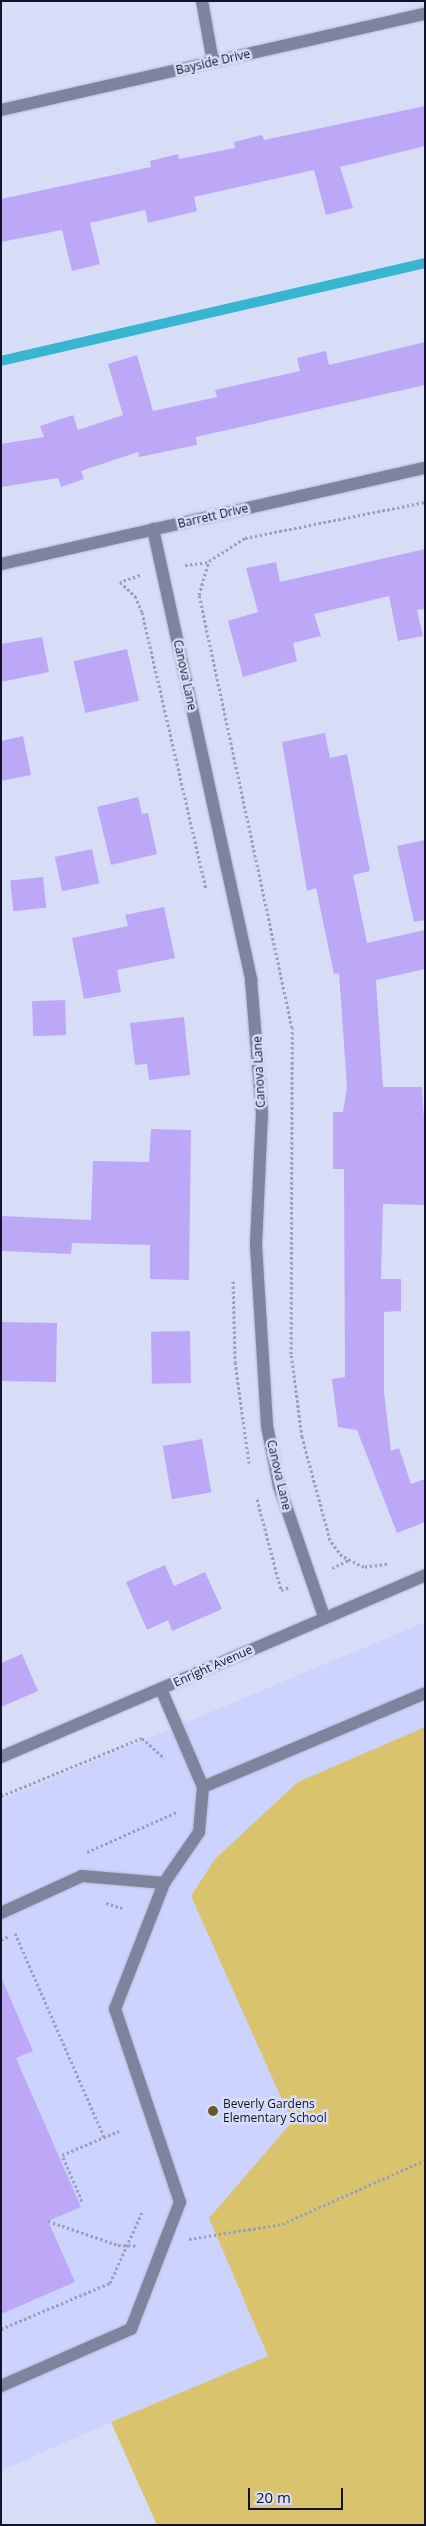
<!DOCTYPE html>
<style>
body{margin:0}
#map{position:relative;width:426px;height:2526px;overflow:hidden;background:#d8ddf7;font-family:"Open Sans",sans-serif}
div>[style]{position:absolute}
.built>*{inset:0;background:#cbd3fe}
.green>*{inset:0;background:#d9c46d}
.stream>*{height:10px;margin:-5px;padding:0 5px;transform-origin:5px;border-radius:5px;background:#37b5d1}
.building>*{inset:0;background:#bda8f7;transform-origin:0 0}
.path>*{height:3px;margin-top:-1.5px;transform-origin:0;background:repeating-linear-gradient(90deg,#9b9fb8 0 2.5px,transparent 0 5px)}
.roads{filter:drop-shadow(0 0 1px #b4b9d2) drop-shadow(0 0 1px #b4b9d2)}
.minor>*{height:12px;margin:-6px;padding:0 6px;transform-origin:6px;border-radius:6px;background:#7e849e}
.dots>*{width:14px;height:14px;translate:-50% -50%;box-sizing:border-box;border:2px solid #d8ddf7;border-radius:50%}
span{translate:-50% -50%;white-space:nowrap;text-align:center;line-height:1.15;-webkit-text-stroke:5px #d8ddf7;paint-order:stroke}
.street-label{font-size:12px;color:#11142a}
.poi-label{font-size:12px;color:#11142a}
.left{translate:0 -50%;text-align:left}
.frame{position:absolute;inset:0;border:2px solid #11142a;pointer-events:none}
.scale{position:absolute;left:248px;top:2488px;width:95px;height:22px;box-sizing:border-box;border:2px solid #11142a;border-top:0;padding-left:6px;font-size:15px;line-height:18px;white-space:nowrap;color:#11142a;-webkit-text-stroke:4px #d8ddf7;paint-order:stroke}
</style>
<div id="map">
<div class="built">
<div style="clip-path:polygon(425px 1622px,425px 2525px,157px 2525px,111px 2422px,1px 2471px,1px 1800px)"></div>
</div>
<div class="green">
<div style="clip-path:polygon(425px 1727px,425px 2525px,157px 2525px,111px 2422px,268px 2356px,209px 2218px,292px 2122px,191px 1896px,215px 1859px,298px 1782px)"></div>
</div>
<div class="stream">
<div style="left:1px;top:361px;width:435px;rotate:-13deg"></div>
</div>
<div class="building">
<div style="clip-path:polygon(425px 106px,425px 146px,340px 167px,353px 208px,326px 215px,314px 170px,194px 197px,197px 211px,148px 223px,145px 210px,90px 223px,100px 264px,72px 271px,62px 230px,1px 242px,1px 199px,151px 167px,150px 161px,178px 154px,179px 159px,235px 148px,234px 142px,262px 135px,264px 140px)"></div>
<div style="clip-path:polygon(425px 342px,425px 385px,196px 437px,197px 445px,139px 457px,138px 452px,81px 471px,84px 479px,61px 487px,58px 478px,1px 487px,1px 444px,44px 437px,40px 426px,73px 415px,78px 430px,123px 415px,108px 364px,137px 355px,153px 411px,217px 397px,215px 390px,300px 371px,297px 358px,326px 351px,329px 365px)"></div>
<div style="clip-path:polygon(425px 549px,425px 609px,417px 610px,423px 636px,398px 641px,389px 596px,314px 614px,321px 636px,293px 643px,297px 661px,243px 677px,228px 621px,258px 612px,246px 568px,276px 562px,280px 582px)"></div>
<div style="clip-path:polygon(42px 637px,49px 672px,1px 682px,1px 644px)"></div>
<div style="left:127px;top:649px;width:53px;height:55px;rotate:77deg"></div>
<div style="clip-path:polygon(325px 733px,330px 758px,347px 754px,370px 871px,353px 875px,367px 943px,425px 930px,425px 969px,376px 980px,383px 1087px,422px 1087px,425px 1134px,425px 1205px,383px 1204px,381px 1279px,401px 1279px,401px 1311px,384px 1312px,384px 1392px,391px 1451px,399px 1448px,411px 1484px,425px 1479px,425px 1522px,397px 1533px,357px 1430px,338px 1427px,332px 1379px,345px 1377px,344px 1169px,333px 1169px,333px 1112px,343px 1112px,347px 1087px,339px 973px,334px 974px,316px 888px,307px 891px,282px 742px)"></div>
<div style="clip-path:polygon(23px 736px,31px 775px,1px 781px,1px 741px)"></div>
<div style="clip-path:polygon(138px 797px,142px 814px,148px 813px,157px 854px,111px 865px,97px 807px)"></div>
<div style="clip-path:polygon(425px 840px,425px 920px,414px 922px,397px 846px)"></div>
<div style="left:92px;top:849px;width:35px;height:38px;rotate:78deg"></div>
<div style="left:43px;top:877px;width:31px;height:33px;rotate:84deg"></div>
<div style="clip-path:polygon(164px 907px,175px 958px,117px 970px,121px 992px,84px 999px,72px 938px,128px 926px,125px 915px)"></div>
<div style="left:65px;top:1000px;width:35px;height:33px;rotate:88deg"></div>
<div style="clip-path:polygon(184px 1017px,190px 1075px,149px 1080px,147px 1064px,135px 1065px,130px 1023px)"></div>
<div style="clip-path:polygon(151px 1129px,191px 1130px,189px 1280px,150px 1279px,150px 1245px,72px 1243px,71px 1254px,1px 1251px,1px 1216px,91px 1220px,93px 1161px,149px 1162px)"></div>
<div style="left:1px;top:1322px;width:56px;height:59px;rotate:1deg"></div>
<div style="left:190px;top:1331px;width:52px;height:39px;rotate:89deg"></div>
<div style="left:202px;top:1439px;width:54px;height:40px;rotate:80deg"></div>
<div style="clip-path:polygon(165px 1565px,174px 1586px,205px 1572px,222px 1609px,172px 1631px,168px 1620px,147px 1630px,126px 1582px)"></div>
<div style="clip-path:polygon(22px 1654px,38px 1691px,1px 1707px,1px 1663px)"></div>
<div style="clip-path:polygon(1px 1977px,33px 2051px,16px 2058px,81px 2207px,48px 2221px,75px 2282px,1px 2314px)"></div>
</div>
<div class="path">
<div style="left:185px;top:565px;width:23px;rotate:-7deg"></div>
<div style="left:140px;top:575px;width:21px;rotate:161deg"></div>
<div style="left:120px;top:582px;width:21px;rotate:43deg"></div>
<div style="left:135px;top:596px;width:17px;rotate:66deg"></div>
<div style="left:142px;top:612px;width:285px;rotate:77deg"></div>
<div style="left:233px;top:1281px;width:81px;rotate:88.6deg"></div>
<div style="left:235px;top:1362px;width:102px;rotate:82.1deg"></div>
<div style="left:257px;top:1499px;width:94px;rotate:75.2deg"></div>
<div style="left:281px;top:1590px;width:9px;rotate:-18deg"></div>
<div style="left:387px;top:1564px;width:23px;rotate:173deg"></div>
<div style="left:364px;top:1567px;width:25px;rotate:-153deg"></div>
<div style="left:342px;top:1556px;width:20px;rotate:-127deg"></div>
<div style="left:330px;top:1540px;width:107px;rotate:-105.2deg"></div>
<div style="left:302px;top:1437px;width:84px;rotate:-97.5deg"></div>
<div style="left:291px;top:1354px;width:326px;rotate:-89.8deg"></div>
<div style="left:292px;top:1028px;width:443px;rotate:-102.1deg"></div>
<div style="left:199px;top:595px;width:35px;rotate:-74deg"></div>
<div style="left:209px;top:561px;width:43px;rotate:-32.6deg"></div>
<div style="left:245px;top:538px;width:184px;rotate:-11.3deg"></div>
<div style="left:332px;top:1568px;width:19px;rotate:-25deg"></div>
<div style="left:1px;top:1796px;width:152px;rotate:-22.4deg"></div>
<div style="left:142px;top:1738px;width:30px;rotate:42deg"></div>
<div style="left:87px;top:1852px;width:98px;rotate:-24deg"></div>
<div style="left:106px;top:1903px;width:17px;rotate:17deg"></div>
<div style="left:15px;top:1933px;width:223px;rotate:66.4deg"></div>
<div style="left:1px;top:1940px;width:9px;rotate:-27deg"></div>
<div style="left:82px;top:2201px;width:50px;rotate:-113.5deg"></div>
<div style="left:62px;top:2155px;width:62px;rotate:-22.8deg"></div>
<div style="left:48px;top:2221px;width:74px;rotate:18.9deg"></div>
<div style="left:118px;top:2245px;width:20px;rotate:3deg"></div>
<div style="left:189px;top:2239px;width:94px;rotate:-9.2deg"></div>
<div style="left:282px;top:2224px;width:157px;rotate:-24.1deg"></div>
<div style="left:1px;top:2329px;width:118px;rotate:-22.9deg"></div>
<div style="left:110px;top:2283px;width:78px;rotate:-65.7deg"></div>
</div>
<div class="roads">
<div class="minor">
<div style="left:202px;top:1px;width:62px;rotate:79.8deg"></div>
<div style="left:1px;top:110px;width:435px;rotate:-12.8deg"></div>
<div style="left:153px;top:529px;width:462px;rotate:77.7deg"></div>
<div style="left:251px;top:980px;width:133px;rotate:85.3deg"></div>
<div style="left:262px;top:1113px;width:132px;rotate:92.6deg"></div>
<div style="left:256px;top:1245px;width:181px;rotate:86.5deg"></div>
<div style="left:267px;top:1426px;width:61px;rotate:78.7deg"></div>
<div style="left:279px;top:1486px;width:139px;rotate:71deg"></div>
<div style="left:1px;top:564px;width:435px;rotate:-12.8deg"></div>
<div style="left:1px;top:1757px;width:461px;rotate:-23.2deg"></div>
<div style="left:203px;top:1787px;width:241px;rotate:-22.9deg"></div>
<div style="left:1px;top:1913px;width:89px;rotate:-24.6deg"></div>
<div style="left:82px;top:1876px;width:82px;rotate:4.9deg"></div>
<div style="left:164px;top:1883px;width:62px;rotate:-55.5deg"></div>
<div style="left:199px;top:1832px;width:45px;rotate:-84.9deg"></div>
<div style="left:203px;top:1787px;width:107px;rotate:-113.2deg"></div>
<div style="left:1px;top:2386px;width:142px;rotate:-23.7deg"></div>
<div style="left:131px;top:2329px;width:136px;rotate:-68.9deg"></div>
<div style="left:180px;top:2202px;width:204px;rotate:-108.6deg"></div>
<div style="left:115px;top:2009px;width:135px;rotate:-68.7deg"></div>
</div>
</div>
<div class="dots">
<div style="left:213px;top:2111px;background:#665a26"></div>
</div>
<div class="street-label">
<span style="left:213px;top:62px;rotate:-13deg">Bayside Drive</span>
<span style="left:213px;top:516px;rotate:-13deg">Barrett Drive</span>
<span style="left:185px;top:675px;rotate:78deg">Canova Lane</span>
<span style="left:259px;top:1072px;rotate:-93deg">Canova Lane</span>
<span style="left:279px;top:1475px;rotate:77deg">Canova Lane</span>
<span style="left:213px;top:1666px;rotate:-24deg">Enright Avenue</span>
</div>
<div class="poi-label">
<span class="left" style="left:223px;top:2111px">Beverly Gardens<br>Elementary School</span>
</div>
<div class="frame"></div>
<div class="scale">20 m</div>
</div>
